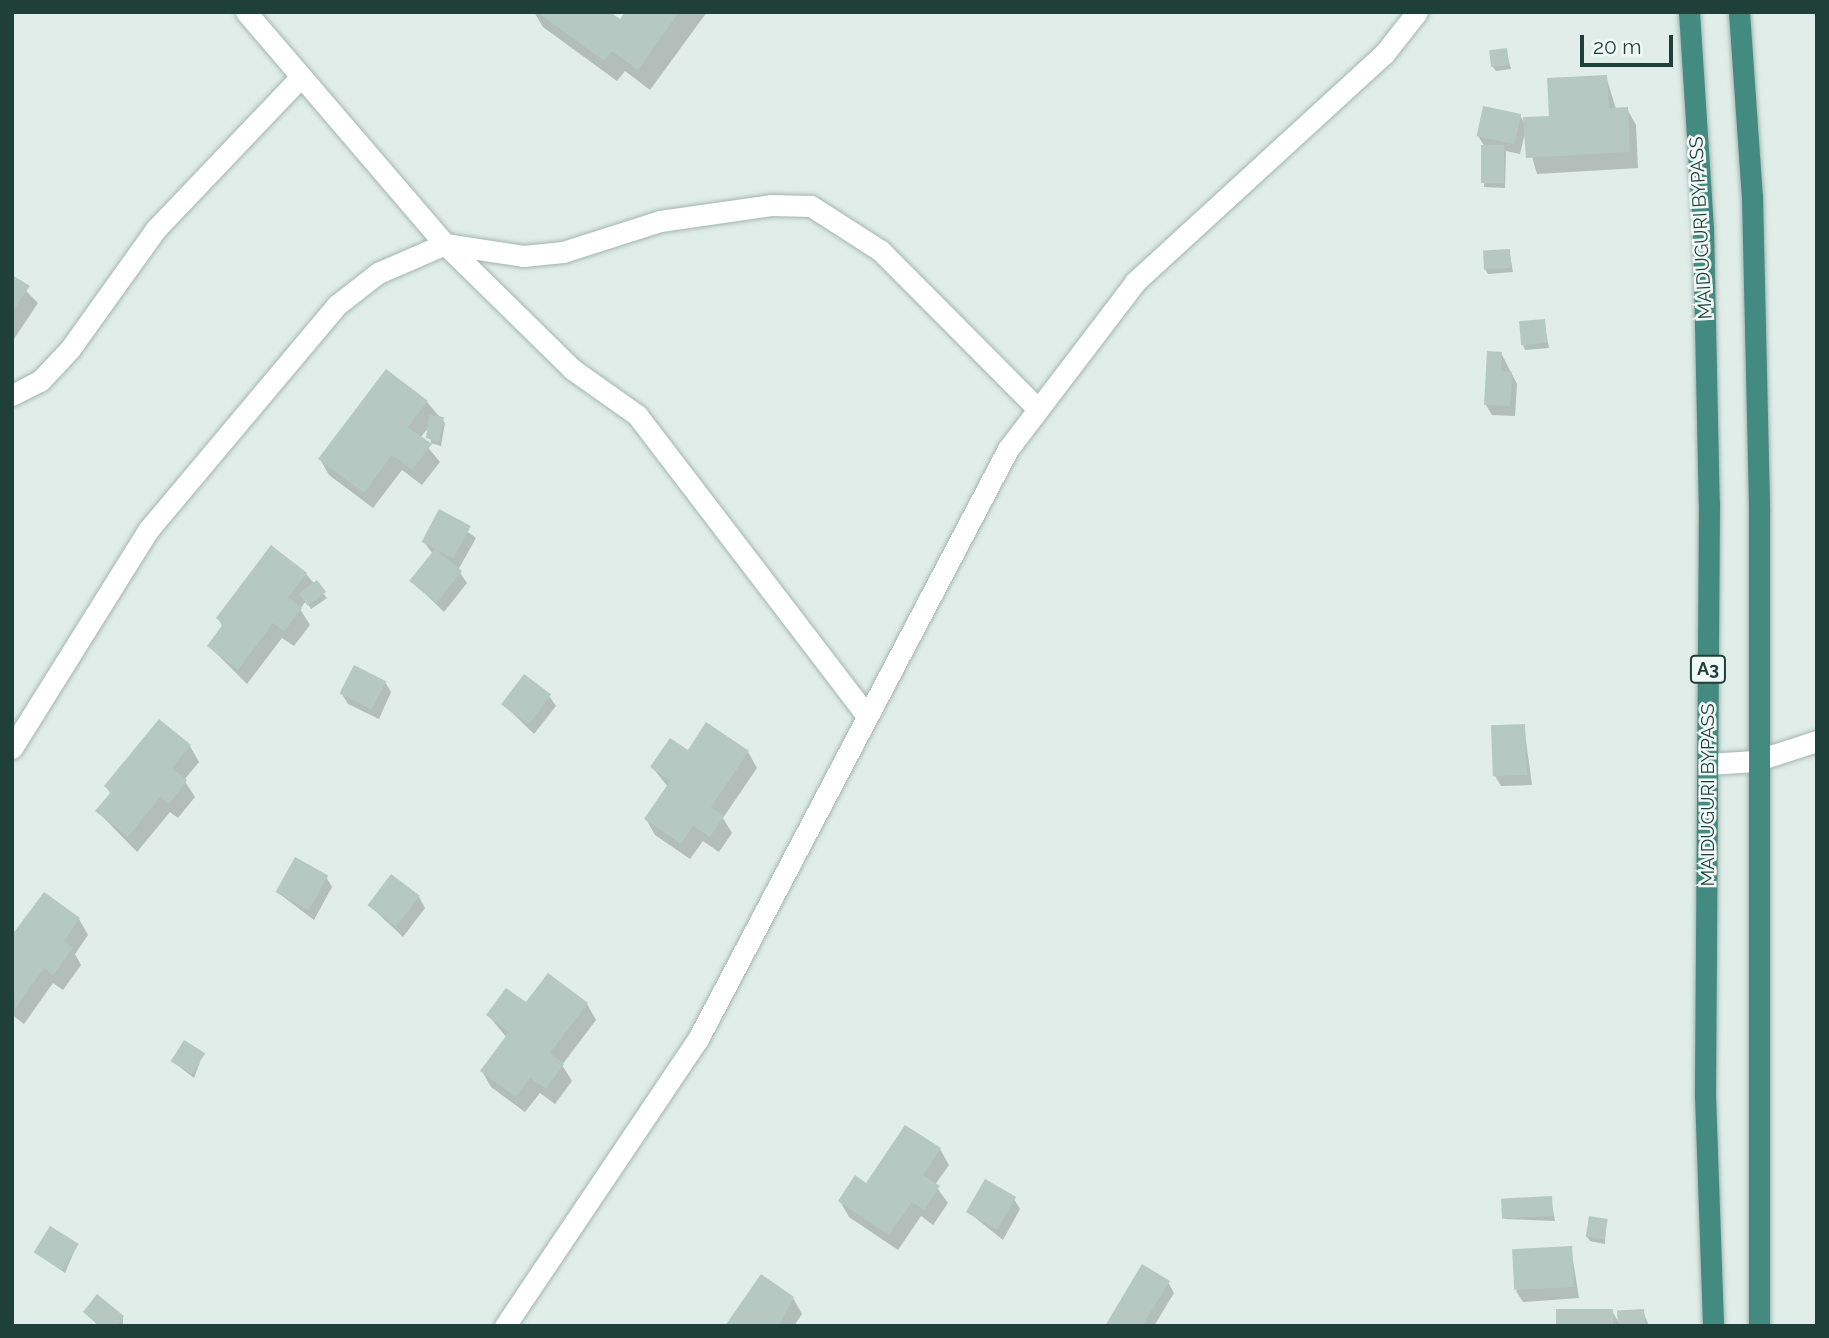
<!DOCTYPE html>
<style>
body{margin:0}
#map{position:relative;width:1829px;height:1338px;overflow:hidden;background:#e0ede8;font-family:Raleway,sans-serif}
div>[style]{position:absolute}
.shadow>*{inset:0;background:#0003}
.building>*{inset:0;background:#b5c8c1;transform-origin:0 0}
.roads{filter:drop-shadow(0 0 2px #a2b5b0) drop-shadow(0 0 2px #a2b5b0)}
.minor>*{height:21px;margin:-10.5px;padding:0 10.5px;transform-origin:10.5px;border-radius:10.5px;background:#fff}
.trunk>*{height:21px;margin:-10.5px;padding:0 10.5px;transform-origin:10.5px;border-radius:10.5px;background:#438a80}
span{translate:-50% -50%;white-space:nowrap;text-align:center;line-height:1.15;-webkit-text-stroke:5px #f1f9f6;paint-order:stroke}
.shield-label span{padding:2px 5px;background:#f1f9f6;border:2px solid;border-radius:5px;-webkit-text-stroke-width:0}
.shield-label{font-size:18px;color:#1f3f39;font-weight:700}
.street-label{font-size:19px;color:#1f3f39}
.frame{position:absolute;inset:0;border:14px solid #1f3f39;pointer-events:none}
.scale{position:absolute;left:1580px;top:35px;width:93px;height:32px;box-sizing:border-box;border:4px solid #1f3f39;border-top:0;padding-left:9px;font-size:21px;line-height:24px;white-space:nowrap;color:#1f3f39;-webkit-text-stroke:5px #f1f9f6;paint-order:stroke}
</style>
<div id="map">
<div class="shadow">
<div style="clip-path:polygon(534px 12px,607px 12px,620px 22px,627px 12px,707px 12px,650px 90px,625px 71px,617px 81px,543px 27px)"></div>
<div style="clip-path:polygon(1506px 50px,1511px 69px,1496px 71px,1493px 67px)"></div>
<div style="clip-path:polygon(1606px 76px,1616px 109px,1627px 109px,1636px 125px,1638px 168px,1537px 174px,1525px 133px,1520px 154px,1506px 151px,1505px 188px,1484px 187px,1485px 147px,1478px 136px,1520px 116px,1526px 125px,1551px 117px)"></div>
<div style="clip-path:polygon(1509px 250px,1513px 272px,1488px 274px,1485px 269px)"></div>
<div style="clip-path:polygon(12px 277px,38px 303px,12px 342px)"></div>
<div style="clip-path:polygon(1544px 321px,1549px 348px,1525px 350px,1523px 345px)"></div>
<div style="clip-path:polygon(1501px 353px,1517px 384px,1515px 416px,1492px 415px,1486px 405px)"></div>
<div style="clip-path:polygon(427px 402px,445px 423px,441px 446px,431px 443px,429px 427px,420px 438px,440px 462px,422px 485px,402px 470px,373px 508px,329px 475px,320px 459px)"></div>
<div style="clip-path:polygon(440px 511px,476px 538px,458px 570px,467px 583px,444px 612px,412px 581px,433px 554px,423px 541px)"></div>
<div style="clip-path:polygon(306px 574px,327px 598px,311px 609px,306px 601px,300px 609px,310px 625px,294px 646px,282px 638px,247px 684px,209px 646px,223px 627px,218px 618px)"></div>
<div style="clip-path:polygon(385px 682px,391px 692px,379px 719px,348px 704px,342px 694px)"></div>
<div style="clip-path:polygon(549px 696px,556px 706px,534px 734px,503px 704px)"></div>
<div style="clip-path:polygon(1524px 726px,1532px 785px,1501px 786px,1495px 776px)"></div>
<div style="clip-path:polygon(190px 746px,199px 762px,184px 780px,195px 797px,178px 818px,170px 812px,137px 852px,97px 811px,111px 794px,106px 787px)"></div>
<div style="clip-path:polygon(748px 752px,757px 768px,723px 818px,732px 833px,719px 852px,703px 841px,690px 859px,655px 835px,646px 819px,668px 787px,652px 767px,688px 753px)"></div>
<div style="clip-path:polygon(326px 877px,332px 887px,314px 920px,277px 892px)"></div>
<div style="clip-path:polygon(419px 897px,425px 908px,403px 937px,370px 906px)"></div>
<div style="clip-path:polygon(79px 919px,88px 935px,75px 954px,81px 965px,63px 990px,53px 983px,24px 1024px,12px 1015px,12px 938px)"></div>
<div style="clip-path:polygon(587px 1004px,596px 1020px,562px 1065px,572px 1081px,555px 1104px,540px 1093px,525px 1112px,491px 1087px,482px 1071px,507px 1038px,488px 1015px)"></div>
<div style="clip-path:polygon(203px 1054px,194px 1078px,172px 1061px)"></div>
<div style="clip-path:polygon(940px 1149px,949px 1165px,935px 1185px,948px 1203px,933px 1225px,921px 1216px,898px 1250px,849px 1217px,840px 1201px)"></div>
<div style="clip-path:polygon(1551px 1198px,1555px 1221px,1504px 1219px)"></div>
<div style="clip-path:polygon(1014px 1199px,1020px 1209px,1003px 1240px,968px 1212px)"></div>
<div style="clip-path:polygon(1606px 1221px,1605px 1244px,1590px 1241px,1587px 1237px)"></div>
<div style="clip-path:polygon(77px 1245px,65px 1273px,36px 1253px)"></div>
<div style="clip-path:polygon(1571px 1248px,1579px 1298px,1523px 1302px,1516px 1291px)"></div>
<div style="clip-path:polygon(1168px 1282px,1174px 1293px,1154px 1326px,1107px 1326px)"></div>
<div style="clip-path:polygon(97px 1297px,123px 1318px,123px 1326px,99px 1326px,88px 1316px)"></div>
<div style="clip-path:polygon(793px 1298px,802px 1314px,794px 1326px,728px 1326px)"></div>
<div style="clip-path:polygon(1612px 1311px,1620px 1325px,1643px 1311px,1649px 1326px,1558px 1326px)"></div>
</div>
<div class="building">
<div style="clip-path:polygon(537px 12px,610px 12px,620px 19px,625px 12px,679px 12px,638px 70px,612px 51px,604px 61px)"></div>
<div style="left:1507px;top:48px;width:17px;height:18px;rotate:83deg"></div>
<div style="clip-path:polygon(1607px 75px,1609px 108px,1628px 107px,1630px 152px,1526px 158px,1523px 117px,1549px 116px,1547px 78px)"></div>
<div style="left:1483px;top:106px;width:39px;height:31px;rotate:12deg"></div>
<div style="left:1481px;top:145px;width:23px;height:38px"></div>
<div style="left:1510px;top:249px;width:19px;height:27px;rotate:87deg"></div>
<div style="clip-path:polygon(12px 275px,30px 286px,12px 312px)"></div>
<div style="left:1545px;top:319px;width:24px;height:26px;rotate:85deg"></div>
<div style="clip-path:polygon(1487px 351px,1502px 352px,1501px 371px,1512px 372px,1510px 406px,1484px 405px)"></div>
<div style="clip-path:polygon(386px 369px,428px 401px,408px 427px,432px 444px,412px 470px,392px 455px,364px 493px,318px 459px)"></div>
<div style="clip-path:polygon(429px 415px,444px 417px,439px 442px,426px 438px)"></div>
<div style="left:439px;top:509px;width:36px;height:37px;rotate:28deg"></div>
<div style="clip-path:polygon(271px 545px,307px 573px,288px 597px,302px 608px,284px 631px,273px 623px,238px 670px,207px 646px,223px 624px,216px 618px)"></div>
<div style="left:435px;top:549px;width:35px;height:41px;rotate:39deg"></div>
<div style="left:317px;top:580px;width:15px;height:23px;rotate:53deg"></div>
<div style="left:354px;top:665px;width:36px;height:32px;rotate:27deg"></div>
<div style="left:524px;top:674px;width:34px;height:38px;rotate:37deg"></div>
<div style="clip-path:polygon(159px 719px,191px 745px,172px 768px,187px 780px,169px 804px,160px 797px,128px 837px,95px 811px,111px 792px,104px 786px)"></div>
<div style="clip-path:polygon(706px 722px,749px 751px,711px 807px,724px 816px,710px 837px,693px 826px,681px 844px,644px 819px,670px 781px,650px 767px,670px 738px,688px 750px)"></div>
<div style="left:1525px;top:724px;width:51px;height:34px;rotate:88deg"></div>
<div style="left:295px;top:857px;width:38px;height:40px;rotate:29deg"></div>
<div style="left:391px;top:874px;width:36px;height:39px;rotate:37deg"></div>
<div style="clip-path:polygon(44px 892px,80px 918px,64px 941px,73px 948px,53px 975px,44px 968px,15px 1009px,12px 935px)"></div>
<div style="clip-path:polygon(548px 973px,588px 1003px,550px 1053px,564px 1064px,546px 1089px,530px 1078px,516px 1097px,480px 1071px,509px 1032px,486px 1015px,506px 988px,526px 1002px)"></div>
<div style="left:184px;top:1040px;width:25px;height:25px;rotate:32deg"></div>
<div style="clip-path:polygon(905px 1125px,941px 1148px,923px 1175px,940px 1186px,924px 1210px,912px 1202px,889px 1235px,838px 1201px,855px 1175px,866px 1183px)"></div>
<div style="left:985px;top:1179px;width:36px;height:38px;rotate:30deg"></div>
<div style="left:1552px;top:1196px;width:20px;height:51px;rotate:87deg"></div>
<div style="left:1589px;top:1216px;width:19px;height:21px;rotate:9deg"></div>
<div style="left:50px;top:1226px;width:34px;height:31px;rotate:32deg"></div>
<div style="left:1572px;top:1246px;width:41px;height:60px;rotate:87deg"></div>
<div style="clip-path:polygon(1142px 1264px,1170px 1281px,1142px 1326px,1105px 1326px)"></div>
<div style="clip-path:polygon(761px 1274px,794px 1297px,779px 1326px,725px 1326px)"></div>
<div style="clip-path:polygon(97px 1294px,124px 1316px,117px 1326px,100px 1326px,83px 1312px)"></div>
<div style="left:1556px;top:1309px;width:57px;height:17px"></div>
<div style="left:1644px;top:1309px;width:17px;height:27px;rotate:87deg"></div>
</div>
<div class="roads">
<div class="minor">
<div style="left:246px;top:12px;width:306px;rotate:49.4deg"></div>
<div style="left:445px;top:244px;width:178px;rotate:44.5deg"></div>
<div style="left:572px;top:369px;width:80px;rotate:35.3deg"></div>
<div style="left:637px;top:415px;width:377px;rotate:52.6deg"></div>
<div style="left:12px;top:395px;width:31px;rotate:-27deg"></div>
<div style="left:40px;top:381px;width:44px;rotate:-46.8deg"></div>
<div style="left:70px;top:349px;width:148px;rotate:-54.4deg"></div>
<div style="left:156px;top:229px;width:209px;rotate:-46.4deg"></div>
<div style="left:12px;top:748px;width:258px;rotate:-58deg"></div>
<div style="left:149px;top:529px;width:292px;rotate:-50deg"></div>
<div style="left:337px;top:305px;width:52px;rotate:-38deg"></div>
<div style="left:378px;top:273px;width:73px;rotate:-23.4deg"></div>
<div style="left:445px;top:244px;width:79px;rotate:8.7deg"></div>
<div style="left:523px;top:256px;width:40px;rotate:-5.7deg"></div>
<div style="left:563px;top:252px;width:102px;rotate:-17.7deg"></div>
<div style="left:660px;top:221px;width:112px;rotate:-8.2deg"></div>
<div style="left:771px;top:205px;width:40px;rotate:1.4deg"></div>
<div style="left:811px;top:206px;width:83px;rotate:32.7deg"></div>
<div style="left:881px;top:251px;width:223px;rotate:45.2deg"></div>
<div style="left:1708px;top:764px;width:47px;rotate:-3.7deg"></div>
<div style="left:1755px;top:761px;width:65px;rotate:-17.9deg"></div>
<div style="left:505px;top:1326px;width:346px;rotate:-56.1deg"></div>
<div style="left:698px;top:1039px;width:666px;rotate:-62.28deg"></div>
<div style="left:1008px;top:449px;width:210px;rotate:-52.7deg"></div>
<div style="left:1135px;top:282px;width:338px;rotate:-42.5deg"></div>
<div style="left:1384px;top:54px;width:53px;rotate:-51.8deg"></div>
</div>
<div class="trunk">
<div style="left:1689px;top:12px;width:216px;rotate:86.3deg"></div>
<div style="left:1703px;top:228px;width:275px;rotate:88.8deg"></div>
<div style="left:1709px;top:503px;width:592px;rotate:90.39deg"></div>
<div style="left:1705px;top:1095px;width:231px;rotate:88deg"></div>
<div style="left:1739px;top:12px;width:184px;rotate:86deg"></div>
<div style="left:1752px;top:196px;width:315px;rotate:88.7deg"></div>
<div style="left:1759px;top:511px;width:815px;rotate:90deg"></div>
</div>
</div>
<div class="shield-label">
<span style="left:1708px;top:669px">A3</span>
</div>
<div class="street-label">
<span style="left:1701px;top:228px;rotate:-93deg">MAIDUGURI BYPASS</span>
<span style="left:1708px;top:795px;rotate:-90deg">MAIDUGURI BYPASS</span>
</div>
<div class="frame"></div>
<div class="scale">20 m</div>
</div>
